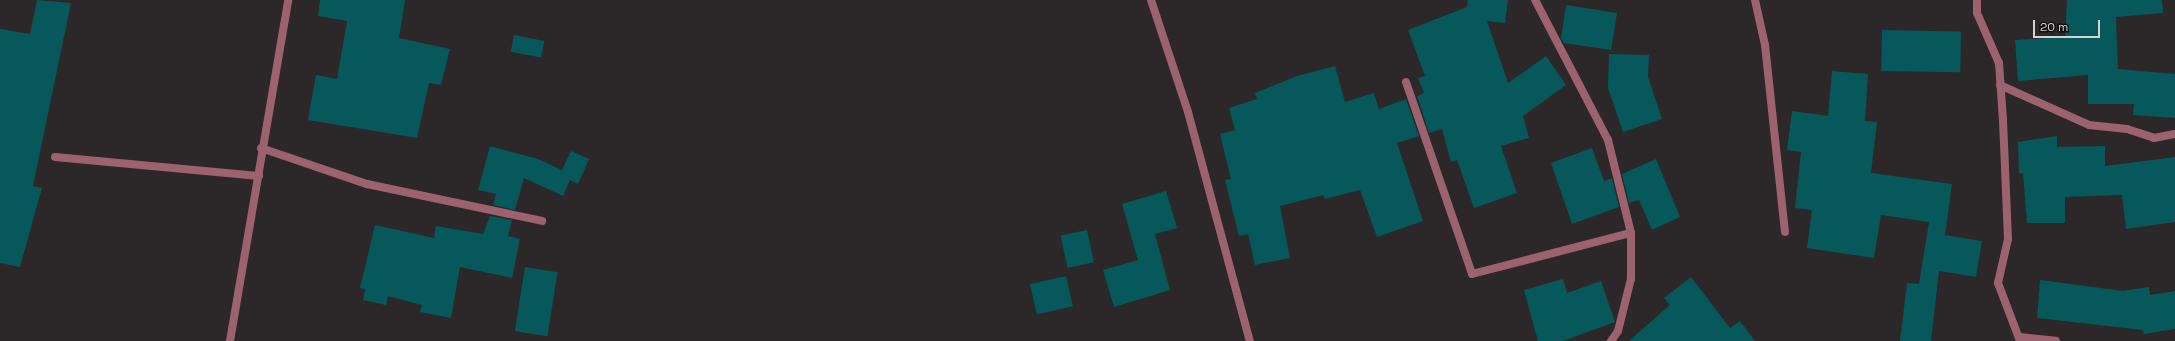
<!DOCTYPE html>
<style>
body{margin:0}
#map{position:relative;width:2175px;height:341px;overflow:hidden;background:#2c2728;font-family:"Space Grotesk",sans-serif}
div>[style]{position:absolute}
.building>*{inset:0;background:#07585a;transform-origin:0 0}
.street>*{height:8px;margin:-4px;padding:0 4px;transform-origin:4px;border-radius:4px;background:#9d6270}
span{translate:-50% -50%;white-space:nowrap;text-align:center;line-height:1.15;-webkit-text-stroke:3.5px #131111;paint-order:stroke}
.scale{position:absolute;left:2033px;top:20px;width:67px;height:18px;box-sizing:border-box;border:2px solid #d6d2d3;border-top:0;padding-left:5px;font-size:12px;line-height:14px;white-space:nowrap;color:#d6d2d3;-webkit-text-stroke:3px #131111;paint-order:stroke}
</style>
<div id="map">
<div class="building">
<div style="clip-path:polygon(37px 0,71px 3px,33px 186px,42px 188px,20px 267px,0 263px,0 29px,30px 34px)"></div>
<div style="clip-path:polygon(320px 0,405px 0,399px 38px,450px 49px,441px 85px,429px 83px,417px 138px,308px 120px,316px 75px,337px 79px,347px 21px,318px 16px)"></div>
<div style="clip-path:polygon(1468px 0,1508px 0,1505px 23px,1487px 21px,1508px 83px,1546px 56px,1566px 85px,1523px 116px,1529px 138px,1501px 146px,1517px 193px,1474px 208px,1457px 160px,1451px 162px,1442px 129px,1429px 133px,1417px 96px,1424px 93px,1418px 78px,1425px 76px,1408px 30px,1467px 7px)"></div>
<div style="clip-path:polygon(2067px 0,2162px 0,2163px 13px,2116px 17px,2118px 69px,2175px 74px,2175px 118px,2133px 115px,2134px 104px,2088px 104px,2088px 75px,2018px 81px,2015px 40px,2065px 37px)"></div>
<div style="clip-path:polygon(1566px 5px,1617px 13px,1611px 50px,1564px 43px,1561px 38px)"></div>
<div style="left:1882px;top:30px;width:79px;height:41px;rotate:1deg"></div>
<div style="left:514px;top:35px;width:31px;height:17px;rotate:11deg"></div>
<div style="clip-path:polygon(1609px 54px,1649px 55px,1648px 77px,1662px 119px,1623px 132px,1608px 88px)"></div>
<div style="clip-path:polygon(1335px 66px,1345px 102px,1374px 93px,1379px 109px,1406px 99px,1419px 136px,1397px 143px,1423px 221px,1377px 237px,1360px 190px,1325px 199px,1323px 195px,1280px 206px,1290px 258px,1255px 265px,1248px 234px,1239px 236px,1225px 180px,1231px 179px,1220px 134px,1235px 130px,1229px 108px,1257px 99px,1255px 93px,1297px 76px)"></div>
<div style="clip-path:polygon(1832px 71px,1868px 74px,1865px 121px,1877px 122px,1871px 173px,1952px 184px,1945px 235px,1982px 241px,1976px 277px,1939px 271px,1931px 341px,1900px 341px,1907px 283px,1919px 284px,1929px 222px,1881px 215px,1874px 258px,1807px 248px,1812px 210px,1795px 208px,1801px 152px,1787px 150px,1792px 111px,1828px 116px)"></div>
<div style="clip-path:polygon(2057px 136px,2057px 147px,2105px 146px,2105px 166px,2175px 157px,2175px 222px,2126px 229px,2122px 195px,2065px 197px,2065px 223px,2027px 223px,2023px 173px,2019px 174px,2018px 142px)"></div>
<div style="clip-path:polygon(490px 146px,538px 159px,562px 170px,571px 151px,589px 159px,578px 184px,570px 180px,563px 196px,524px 178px,515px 210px,493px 205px,496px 194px,478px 190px)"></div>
<div style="clip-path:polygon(1592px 148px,1604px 181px,1612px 178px,1619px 207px,1572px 224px,1551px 163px)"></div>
<div style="clip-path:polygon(1656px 159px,1680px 217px,1652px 230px,1639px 200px,1629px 203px,1622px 174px)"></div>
<div style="clip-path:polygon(1166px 191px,1177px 228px,1155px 234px,1170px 290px,1114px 307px,1103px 270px,1138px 260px,1122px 204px)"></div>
<div style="clip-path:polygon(490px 216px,512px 220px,508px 236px,520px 239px,512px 278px,460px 267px,451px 318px,420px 312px,422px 305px,388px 296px,386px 305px,363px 300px,365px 289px,360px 288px,375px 225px,434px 238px,436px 226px,483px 234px)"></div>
<div style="left:1087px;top:230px;width:33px;height:27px;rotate:78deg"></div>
<div style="left:525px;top:267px;width:33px;height:65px;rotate:9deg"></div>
<div style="left:1066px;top:276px;width:31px;height:37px;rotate:77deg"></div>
<div style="clip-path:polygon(1691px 277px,1730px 328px,1740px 321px,1755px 341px,1629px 341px,1670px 305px,1664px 298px)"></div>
<div style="clip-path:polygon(1563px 279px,1567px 293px,1601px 281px,1615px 322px,1563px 341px,1538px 341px,1524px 290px)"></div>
<div style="clip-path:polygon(2040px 280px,2123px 291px,2149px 287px,2150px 295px,2175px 291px,2175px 329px,2144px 334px,2143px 330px,2037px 318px)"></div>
</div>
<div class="street">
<div style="left:1151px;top:0;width:118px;rotate:71.7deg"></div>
<div style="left:1188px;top:112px;width:237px;rotate:74.9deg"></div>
<div style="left:1755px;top:0;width:46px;rotate:77.5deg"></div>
<div style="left:1765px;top:45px;width:188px;rotate:83.9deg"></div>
<div style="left:1977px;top:0;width:13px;rotate:90deg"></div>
<div style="left:1977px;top:13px;width:55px;rotate:66.3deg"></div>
<div style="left:1999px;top:63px;width:57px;rotate:86deg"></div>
<div style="left:2003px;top:120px;width:119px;rotate:87.6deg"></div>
<div style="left:2008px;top:239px;width:45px;rotate:102.8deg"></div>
<div style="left:1998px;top:283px;width:62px;rotate:69.2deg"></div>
<div style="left:1406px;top:82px;width:203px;rotate:71deg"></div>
<div style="left:1472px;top:274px;width:164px;rotate:-14.5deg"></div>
<div style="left:1631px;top:233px;width:96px;rotate:-103.9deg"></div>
<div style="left:1608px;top:140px;width:158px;rotate:-117.5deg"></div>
<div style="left:2000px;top:85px;width:98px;rotate:24.2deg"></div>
<div style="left:2089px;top:125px;width:38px;rotate:6deg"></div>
<div style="left:2127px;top:129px;width:28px;rotate:18deg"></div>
<div style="left:2154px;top:138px;width:21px;rotate:-11deg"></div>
<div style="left:261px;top:148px;width:112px;rotate:18.8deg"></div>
<div style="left:367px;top:184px;width:179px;rotate:11.9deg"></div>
<div style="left:55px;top:157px;width:205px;rotate:5.3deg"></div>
<div style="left:2020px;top:337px;width:36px;rotate:6deg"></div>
<div style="left:230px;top:341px;width:346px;rotate:-80.3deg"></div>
<div style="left:1611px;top:341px;width:12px;rotate:-55deg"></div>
<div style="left:1618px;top:331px;width:54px;rotate:-76deg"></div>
<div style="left:1631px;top:279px;width:46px;rotate:-90deg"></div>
</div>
<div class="scale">20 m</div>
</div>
